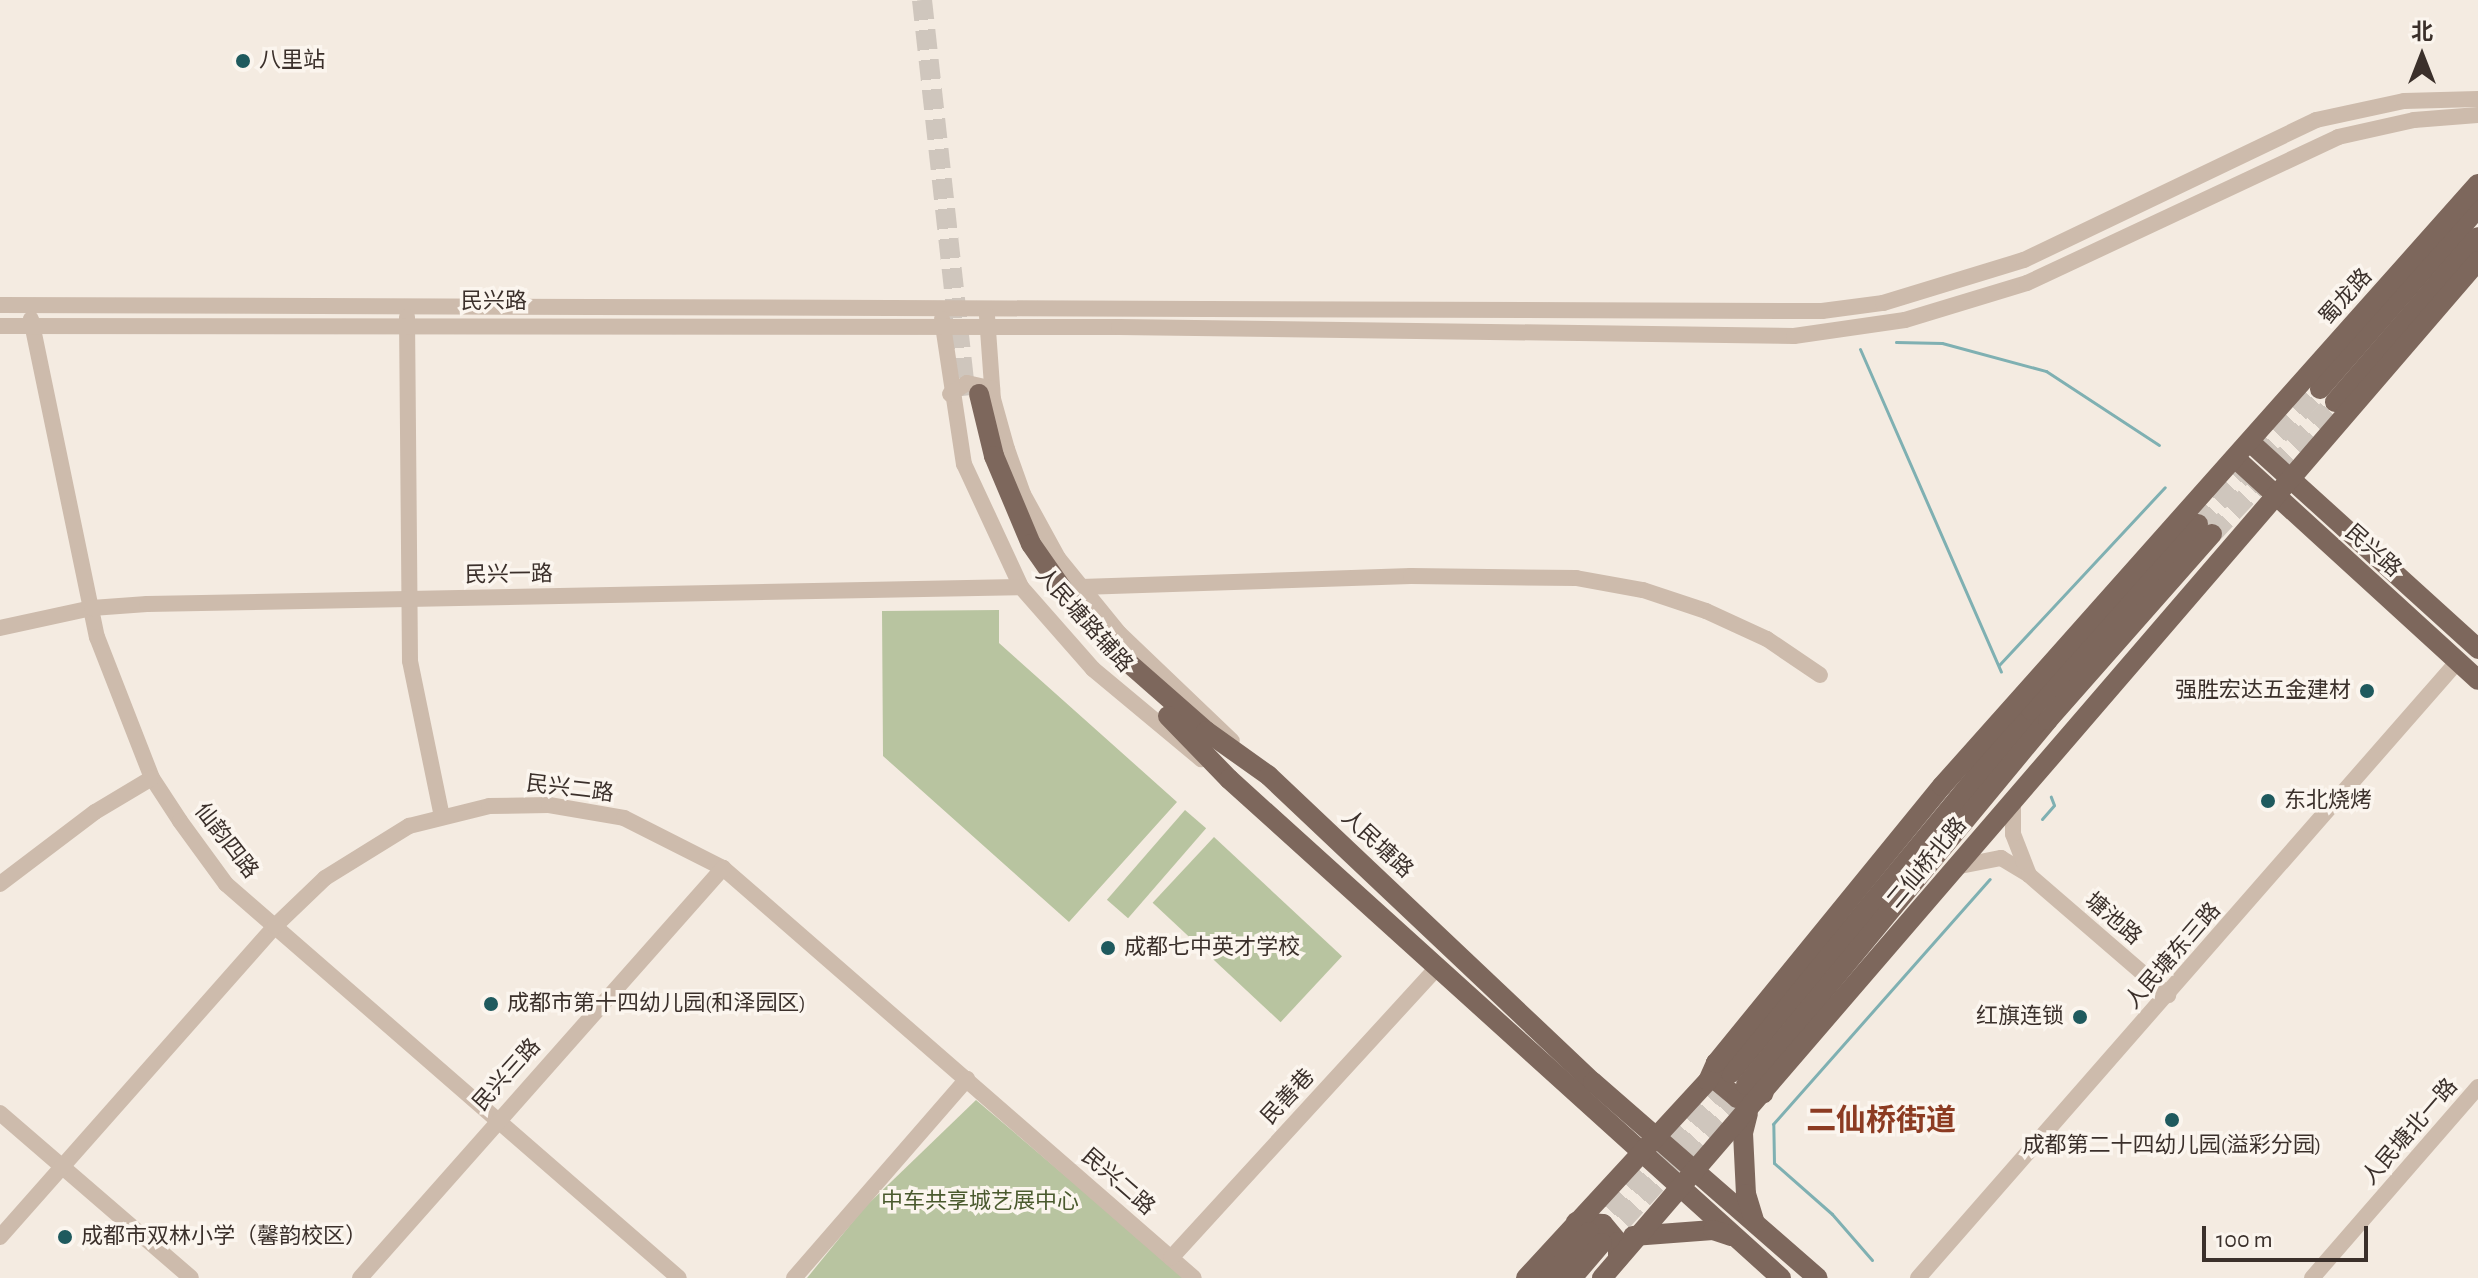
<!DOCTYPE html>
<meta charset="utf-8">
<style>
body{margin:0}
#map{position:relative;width:2478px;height:1278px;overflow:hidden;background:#f4ebe1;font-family:"Alegreya Sans","Noto Sans SC",sans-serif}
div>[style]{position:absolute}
.green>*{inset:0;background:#b8c4a0;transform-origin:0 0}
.stream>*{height:3px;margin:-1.5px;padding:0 1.5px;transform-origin:1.5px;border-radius:1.5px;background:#7fb0b2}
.major-tunnel>*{height:20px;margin-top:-10px;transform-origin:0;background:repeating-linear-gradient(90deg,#cfc6bd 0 20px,transparent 0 30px)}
.minor>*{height:16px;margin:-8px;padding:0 8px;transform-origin:8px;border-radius:8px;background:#cdbbac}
.major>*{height:20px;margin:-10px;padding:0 10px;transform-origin:10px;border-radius:10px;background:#7d675c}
.dots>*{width:22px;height:22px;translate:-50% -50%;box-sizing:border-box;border:4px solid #fbf5ee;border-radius:50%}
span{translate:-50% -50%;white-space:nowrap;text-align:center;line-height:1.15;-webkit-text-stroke:7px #fbf5ee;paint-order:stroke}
.poi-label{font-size:22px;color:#3b302b}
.left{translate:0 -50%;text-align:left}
.right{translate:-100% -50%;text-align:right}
.street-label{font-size:22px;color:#3b302b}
.park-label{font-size:22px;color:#4a5a2e}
.district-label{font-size:30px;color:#8c3b22;font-weight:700}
.north{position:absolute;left:2382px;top:16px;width:80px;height:80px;-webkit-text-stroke:6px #fbf5ee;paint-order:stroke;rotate:0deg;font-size:22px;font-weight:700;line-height:32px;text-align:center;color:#3b302b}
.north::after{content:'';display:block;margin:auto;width:28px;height:36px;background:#3b302b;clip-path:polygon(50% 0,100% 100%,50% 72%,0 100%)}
.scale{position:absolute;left:2202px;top:1226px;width:166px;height:36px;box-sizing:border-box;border:4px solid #3b302b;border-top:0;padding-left:10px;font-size:24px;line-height:28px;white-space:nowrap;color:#3b302b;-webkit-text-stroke:6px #fbf5ee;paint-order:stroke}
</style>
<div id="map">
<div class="green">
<div style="clip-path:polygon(999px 610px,999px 643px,1177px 802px,1069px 922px,883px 756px,882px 611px)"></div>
<div style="left:1185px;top:810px;width:28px;height:119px;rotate:41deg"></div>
<div style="left:1214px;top:837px;width:175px;height:90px;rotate:43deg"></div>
<div style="clip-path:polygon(976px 1100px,1186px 1278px,807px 1278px,864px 1208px)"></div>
</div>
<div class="stream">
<div style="left:1896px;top:342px;width:46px;rotate:1.2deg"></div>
<div style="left:1942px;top:343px;width:108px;rotate:15.1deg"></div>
<div style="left:2046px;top:371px;width:135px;rotate:33.2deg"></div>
<div style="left:1860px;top:349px;width:352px;rotate:66.4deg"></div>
<div style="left:1999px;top:665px;width:243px;rotate:-47deg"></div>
<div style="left:2042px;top:819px;width:18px;rotate:-49deg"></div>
<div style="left:2054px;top:805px;width:9px;rotate:-111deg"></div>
<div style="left:1872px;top:1260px;width:61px;rotate:-131deg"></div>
<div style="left:1832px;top:1214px;width:77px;rotate:-138.7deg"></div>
<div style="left:1774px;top:1163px;width:39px;rotate:-91deg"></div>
<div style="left:1773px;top:1124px;width:327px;rotate:-48.5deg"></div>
</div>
<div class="major-tunnel">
<div style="left:922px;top:0;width:398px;rotate:83.7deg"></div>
<div style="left:2198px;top:524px;width:182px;rotate:-47.9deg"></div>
<div style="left:2212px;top:534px;width:180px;rotate:-47deg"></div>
<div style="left:1589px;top:1232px;width:213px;rotate:-48.2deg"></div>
<div style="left:1602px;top:1243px;width:214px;rotate:-47.7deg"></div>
</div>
<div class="minor">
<div style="left:0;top:305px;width:1822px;rotate:0.19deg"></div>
<div style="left:1822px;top:311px;width:62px;rotate:-7.5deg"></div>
<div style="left:1883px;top:303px;width:147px;rotate:-17deg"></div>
<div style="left:2024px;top:260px;width:324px;rotate:-25.6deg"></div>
<div style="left:2316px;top:120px;width:90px;rotate:-12.2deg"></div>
<div style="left:2404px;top:101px;width:74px;rotate:-1.5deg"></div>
<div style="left:987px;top:316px;width:83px;rotate:85.9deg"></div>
<div style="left:993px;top:399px;width:52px;rotate:74.4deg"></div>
<div style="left:1007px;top:449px;width:48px;rotate:70.4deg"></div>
<div style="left:1023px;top:494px;width:73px;rotate:61.3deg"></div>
<div style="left:1058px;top:558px;width:97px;rotate:50.9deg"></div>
<div style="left:1119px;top:633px;width:156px;rotate:43.7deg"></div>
<div style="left:407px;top:317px;width:344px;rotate:89.5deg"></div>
<div style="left:410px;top:661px;width:159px;rotate:78.4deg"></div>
<div style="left:31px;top:319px;width:325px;rotate:78.3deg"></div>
<div style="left:97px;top:637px;width:151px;rotate:68.7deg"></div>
<div style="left:152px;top:778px;width:51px;rotate:56.9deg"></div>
<div style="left:180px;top:821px;width:78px;rotate:53.9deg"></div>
<div style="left:226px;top:884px;width:600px;rotate:41.02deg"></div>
<div style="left:942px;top:319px;width:147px;rotate:81.4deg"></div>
<div style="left:964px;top:464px;width:136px;rotate:65.1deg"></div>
<div style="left:1021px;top:587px;width:109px;rotate:48.7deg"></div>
<div style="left:1093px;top:669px;width:141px;rotate:39.8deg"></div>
<div style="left:0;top:326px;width:1119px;rotate:0.05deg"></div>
<div style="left:1119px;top:327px;width:675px;rotate:0.76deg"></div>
<div style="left:1794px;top:336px;width:112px;rotate:-8.2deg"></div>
<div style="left:1905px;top:320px;width:127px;rotate:-16.9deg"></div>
<div style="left:2027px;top:283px;width:344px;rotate:-25.1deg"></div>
<div style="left:2338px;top:137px;width:78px;rotate:-12.6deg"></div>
<div style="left:2414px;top:120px;width:64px;rotate:-4.5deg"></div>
<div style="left:950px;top:394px;width:20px;rotate:-33deg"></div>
<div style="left:967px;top:383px;width:26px;rotate:13deg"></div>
<div style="left:1081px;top:587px;width:330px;rotate:-1.9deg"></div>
<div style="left:1411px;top:576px;width:165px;rotate:0.7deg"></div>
<div style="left:1576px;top:578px;width:68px;rotate:10.2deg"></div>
<div style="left:1643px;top:590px;width:66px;rotate:18.4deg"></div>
<div style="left:1706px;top:611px;width:67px;rotate:24.7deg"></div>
<div style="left:1767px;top:639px;width:64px;rotate:34.2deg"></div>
<div style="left:0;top:628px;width:94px;rotate:-12.3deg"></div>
<div style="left:92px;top:608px;width:55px;rotate:-4.2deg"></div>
<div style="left:147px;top:604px;width:874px;rotate:-1.11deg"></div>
<div style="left:1955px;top:867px;width:47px;rotate:-11.1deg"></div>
<div style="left:2001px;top:858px;width:33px;rotate:31deg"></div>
<div style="left:2029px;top:875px;width:44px;rotate:-111.3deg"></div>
<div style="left:2013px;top:834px;width:35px;rotate:-90deg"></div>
<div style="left:2029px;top:875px;width:184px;rotate:40.8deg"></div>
<div style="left:0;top:884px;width:119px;rotate:-37.2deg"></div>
<div style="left:95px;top:812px;width:66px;rotate:-30.8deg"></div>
<div style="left:0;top:1113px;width:252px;rotate:40.8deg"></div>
<div style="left:0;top:1237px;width:415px;rotate:-48.5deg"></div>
<div style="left:275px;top:926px;width:69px;rotate:-43.8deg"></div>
<div style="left:325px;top:878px;width:99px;rotate:-31.8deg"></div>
<div style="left:409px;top:826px;width:82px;rotate:-14deg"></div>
<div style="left:489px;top:806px;width:60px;rotate:-1deg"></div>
<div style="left:549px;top:805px;width:76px;rotate:9.8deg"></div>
<div style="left:624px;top:818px;width:111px;rotate:26.8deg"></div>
<div style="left:723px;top:868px;width:624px;rotate:41.04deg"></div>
<div style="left:1171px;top:1258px;width:395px;rotate:-47.5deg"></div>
<div style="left:360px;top:1278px;width:548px;rotate:-48.48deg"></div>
<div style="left:794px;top:1278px;width:264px;rotate:-49deg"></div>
<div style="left:1918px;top:1278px;width:820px;rotate:-48.81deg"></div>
<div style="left:2312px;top:1278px;width:253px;rotate:-49deg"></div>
</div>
<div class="major">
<div style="left:2320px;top:389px;width:240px;rotate:-48.9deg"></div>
<div style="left:979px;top:394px;width:64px;rotate:76.4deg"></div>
<div style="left:994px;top:456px;width:95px;rotate:67.2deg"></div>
<div style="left:1031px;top:544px;width:68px;rotate:55.1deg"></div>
<div style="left:1070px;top:600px;width:79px;rotate:47.6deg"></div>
<div style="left:1123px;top:658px;width:111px;rotate:41.3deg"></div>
<div style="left:1206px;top:731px;width:77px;rotate:35.5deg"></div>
<div style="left:1269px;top:776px;width:446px;rotate:43.4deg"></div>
<div style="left:1593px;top:1082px;width:298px;rotate:41.1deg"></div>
<div style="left:2335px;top:402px;width:218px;rotate:-49.1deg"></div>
<div style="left:2250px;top:442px;width:308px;rotate:42.2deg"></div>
<div style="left:2235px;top:458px;width:329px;rotate:42.4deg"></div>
<div style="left:1168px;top:716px;width:88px;rotate:45.9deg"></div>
<div style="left:1229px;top:779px;width:744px;rotate:42.11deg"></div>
<div style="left:1716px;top:1063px;width:18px;rotate:87deg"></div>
<div style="left:1717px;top:1081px;width:26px;rotate:40deg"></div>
<div style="left:1737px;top:1098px;width:27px;rotate:-10deg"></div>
<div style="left:1731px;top:1073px;width:471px;rotate:-50.4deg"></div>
<div style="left:2031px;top:710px;width:250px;rotate:-48.1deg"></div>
<div style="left:1746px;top:1085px;width:474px;rotate:-50.4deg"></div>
<div style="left:2048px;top:720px;width:248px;rotate:-48.6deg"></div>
<div style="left:1748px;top:1113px;width:21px;rotate:104deg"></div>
<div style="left:1743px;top:1133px;width:61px;rotate:87.2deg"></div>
<div style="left:1746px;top:1194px;width:30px;rotate:73deg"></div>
<div style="left:1576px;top:1222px;width:27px;rotate:4deg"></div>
<div style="left:1603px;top:1224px;width:23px;rotate:50deg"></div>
<div style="left:1618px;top:1242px;width:17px;rotate:90deg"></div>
<div style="left:1633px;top:1236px;width:80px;rotate:-4.3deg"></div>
<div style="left:1713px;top:1230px;width:19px;rotate:18deg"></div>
<div style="left:1526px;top:1278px;width:268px;rotate:-47.3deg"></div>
<div style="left:1708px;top:1081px;width:20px;rotate:-66deg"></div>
<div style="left:1716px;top:1063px;width:357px;rotate:-50.8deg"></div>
<div style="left:1942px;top:786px;width:806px;rotate:-48.32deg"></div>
<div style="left:1549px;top:1278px;width:61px;rotate:-49deg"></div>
<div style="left:1572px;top:1278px;width:46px;rotate:-49.4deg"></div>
<div style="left:1602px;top:1278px;width:1342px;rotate:-49.26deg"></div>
</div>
<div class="dots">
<div style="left:243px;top:61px;background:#1f5a5e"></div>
<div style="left:2367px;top:691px;background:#1f5a5e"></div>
<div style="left:2268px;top:801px;background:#1f5a5e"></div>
<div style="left:1108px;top:948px;background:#1f5a5e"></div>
<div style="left:491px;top:1004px;background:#1f5a5e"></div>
<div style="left:2080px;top:1017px;background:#1f5a5e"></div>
<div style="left:2172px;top:1120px;background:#1f5a5e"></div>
<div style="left:65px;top:1237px;background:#1f5a5e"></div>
</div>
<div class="poi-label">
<span class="left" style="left:259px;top:61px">八里站</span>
<span class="right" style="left:2351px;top:691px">强胜宏达五金建材</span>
<span class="left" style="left:2284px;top:801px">东北烧烤</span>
<span class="left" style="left:1124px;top:948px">成都七中英才学校</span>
<span class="left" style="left:507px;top:1004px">成都市第十四幼儿园(和泽园区)</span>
<span class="right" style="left:2064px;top:1017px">红旗连锁</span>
<span style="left:2172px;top:1146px">成都第二十四幼儿园(溢彩分园)</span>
<span class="left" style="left:81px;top:1237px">成都市双林小学（馨韵校区）</span>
</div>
<div class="street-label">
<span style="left:2346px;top:297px;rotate:-48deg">蜀龙路</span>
<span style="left:494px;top:302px">民兴路</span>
<span style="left:2373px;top:551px;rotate:42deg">民兴路</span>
<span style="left:509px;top:575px;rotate:-1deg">民兴一路</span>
<span style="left:1084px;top:620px;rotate:48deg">人民塘路辅路</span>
<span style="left:570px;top:789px;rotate:7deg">民兴二路</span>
<span style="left:226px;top:841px;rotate:52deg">仙韵四路</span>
<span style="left:1377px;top:844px;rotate:43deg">人民塘路</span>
<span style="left:1927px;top:863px;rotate:-50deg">二仙桥北路</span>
<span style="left:2113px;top:919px;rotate:41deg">塘池路</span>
<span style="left:2173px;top:956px;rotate:-49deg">人民塘东三路</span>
<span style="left:507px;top:1075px;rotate:-48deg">民兴三路</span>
<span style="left:1288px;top:1097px;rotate:-47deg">民善巷</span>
<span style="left:2410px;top:1132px;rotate:-49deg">人民塘北一路</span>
<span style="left:1118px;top:1182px;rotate:41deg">民兴二路</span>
</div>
<div class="park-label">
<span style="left:980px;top:1202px">中车共享城艺展中心</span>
</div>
<div class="district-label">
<span style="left:1881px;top:1121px">二仙桥街道</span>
</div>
<div class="north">北</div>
<div class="scale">100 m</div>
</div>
